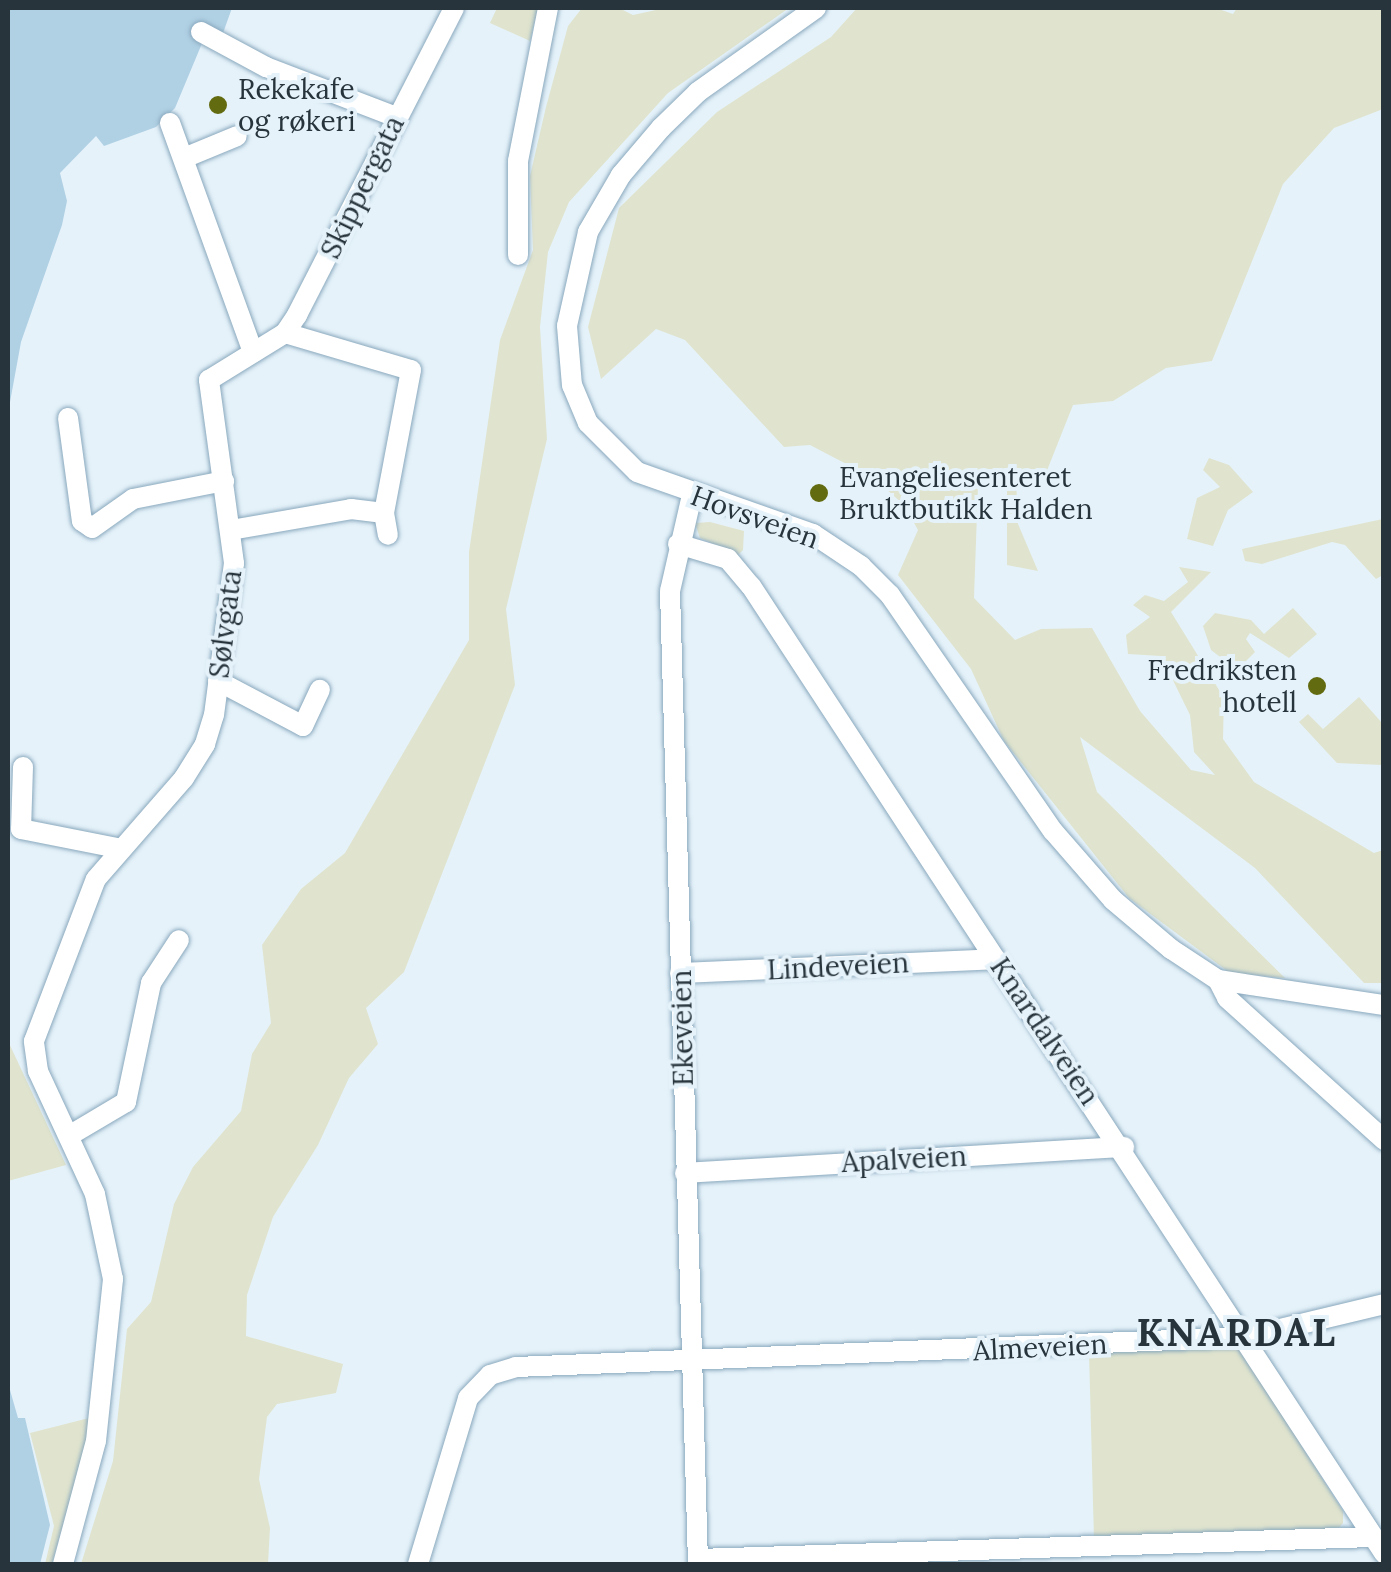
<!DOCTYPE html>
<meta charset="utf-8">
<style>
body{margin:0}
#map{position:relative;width:1391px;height:1572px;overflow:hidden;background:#e5f2fa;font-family:Lora,serif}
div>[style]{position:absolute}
.green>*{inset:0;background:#e0e4ce}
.water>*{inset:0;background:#b0d0e4}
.roads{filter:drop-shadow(0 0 2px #89a8bd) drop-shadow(0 0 2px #89a8bd)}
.minor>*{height:20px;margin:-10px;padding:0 10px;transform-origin:10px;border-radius:10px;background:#fff}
.dots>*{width:28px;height:28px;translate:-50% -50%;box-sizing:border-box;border:5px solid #e5f2fa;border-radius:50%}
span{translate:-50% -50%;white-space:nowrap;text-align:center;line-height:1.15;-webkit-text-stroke:8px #e5f2fa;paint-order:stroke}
.poi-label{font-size:28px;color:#27343c}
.left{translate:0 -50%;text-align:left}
.right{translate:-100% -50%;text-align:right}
.street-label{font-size:28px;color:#27343c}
.district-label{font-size:38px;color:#27343c;font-weight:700;letter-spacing:2.5px}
.frame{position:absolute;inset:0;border:10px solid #27343c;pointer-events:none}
</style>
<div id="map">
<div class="green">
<div style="clip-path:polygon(497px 8px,538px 8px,530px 41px,490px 23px)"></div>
<div style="clip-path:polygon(582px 8px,619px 8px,633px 15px,665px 8px,789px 8px,668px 93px,569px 202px,548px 252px,540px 327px,547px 439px,506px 609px,515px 685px,404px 972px,366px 1008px,378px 1044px,349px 1078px,318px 1145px,273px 1217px,247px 1295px,246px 1336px,343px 1364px,336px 1393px,277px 1404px,267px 1417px,259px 1479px,270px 1528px,268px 1564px,81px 1564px,113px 1461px,127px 1329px,151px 1302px,174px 1204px,193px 1167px,241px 1111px,252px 1054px,271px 1023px,262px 945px,301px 889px,345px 853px,469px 640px,469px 552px,500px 340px,533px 250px,530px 176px,546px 107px,568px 26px)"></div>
<div style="clip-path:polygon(857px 8px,1216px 8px,1233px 14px,1237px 8px,1383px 8px,1383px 109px,1334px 128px,1283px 184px,1212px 361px,1166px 368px,1113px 401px,1073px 405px,1046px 473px,1016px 479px,1018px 524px,1038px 571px,1007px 565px,1007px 481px,978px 486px,974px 598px,1015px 640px,1041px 629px,1092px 628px,1140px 711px,1191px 770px,1215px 775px,1194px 752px,1190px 715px,1161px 656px,1128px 654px,1126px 635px,1150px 617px,1133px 605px,1145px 595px,1164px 601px,1188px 582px,1179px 567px,1211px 572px,1171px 612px,1224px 698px,1223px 739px,1254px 782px,1374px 853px,1383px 850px,1383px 983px,1364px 983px,1255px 868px,1080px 737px,1097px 792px,1285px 978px,1230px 973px,1129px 898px,1004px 741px,971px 669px,898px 575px,918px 530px,904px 505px,875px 479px,810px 445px,784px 447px,685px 340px,656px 329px,601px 379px,588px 327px,619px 208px,717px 112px,831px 37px)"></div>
<div style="clip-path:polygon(1209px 458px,1229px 465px,1253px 492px,1228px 510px,1213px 546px,1187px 539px,1197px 498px,1220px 487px,1203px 470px)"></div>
<div style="clip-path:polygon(1383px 519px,1383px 575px,1376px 579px,1345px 545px,1332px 542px,1262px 564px,1245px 561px,1242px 549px)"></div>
<div style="clip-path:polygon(710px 522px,744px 531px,743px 550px,738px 555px,700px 538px,695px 523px)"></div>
<div style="clip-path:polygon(1293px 608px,1317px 634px,1289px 658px,1250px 633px,1246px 639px,1255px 652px,1244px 663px,1232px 666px,1211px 650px,1203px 626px,1215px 613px,1251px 620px,1264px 634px)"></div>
<div style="clip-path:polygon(1359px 697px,1383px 724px,1382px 765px,1337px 763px,1299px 722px,1308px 714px,1323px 729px)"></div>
<div style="clip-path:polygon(8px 1041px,66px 1165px,8px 1181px)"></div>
<div style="clip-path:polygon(1237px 1344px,1343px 1511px,1343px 1523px,1337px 1530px,1094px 1540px,1089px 1352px)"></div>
<div style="clip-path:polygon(93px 1417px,52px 1564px,45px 1564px,54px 1526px,30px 1433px)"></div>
</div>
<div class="water">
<div style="clip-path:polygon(8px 8px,232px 8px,223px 33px,208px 29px,175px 108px,156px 127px,104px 146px,96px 136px,60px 173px,67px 201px,62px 225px,21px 342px,8px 413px)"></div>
<div style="clip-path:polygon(8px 1383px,18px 1418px,25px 1418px,50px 1525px,40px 1564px,8px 1564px)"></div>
</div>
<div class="roads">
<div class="minor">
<div style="left:816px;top:8px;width:145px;rotate:144.6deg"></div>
<div style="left:698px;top:92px;width:52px;rotate:135.8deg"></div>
<div style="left:661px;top:128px;width:62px;rotate:130.4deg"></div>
<div style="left:621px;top:175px;width:66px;rotate:120.1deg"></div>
<div style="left:588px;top:232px;width:96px;rotate:102.6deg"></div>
<div style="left:567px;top:326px;width:59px;rotate:85.2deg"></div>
<div style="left:572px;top:385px;width:41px;rotate:67.2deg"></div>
<div style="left:588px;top:423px;width:69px;rotate:45deg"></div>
<div style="left:637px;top:472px;width:187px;rotate:19.4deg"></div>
<div style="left:813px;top:534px;width:58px;rotate:33.7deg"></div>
<div style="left:861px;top:566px;width:41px;rotate:45deg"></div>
<div style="left:890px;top:595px;width:287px;rotate:55.4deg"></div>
<div style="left:1053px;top:831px;width:91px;rotate:49deg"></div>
<div style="left:1113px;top:900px;width:76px;rotate:40.2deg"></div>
<div style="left:1171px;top:949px;width:56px;rotate:33.4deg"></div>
<div style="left:1218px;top:980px;width:168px;rotate:8.6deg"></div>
<div style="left:201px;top:32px;width:74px;rotate:28.3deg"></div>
<div style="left:266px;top:67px;width:139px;rotate:21deg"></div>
<div style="left:170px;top:123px;width:244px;rotate:70.1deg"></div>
<div style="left:184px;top:158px;width:57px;rotate:-22.5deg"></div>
<div style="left:518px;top:255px;width:94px;rotate:-90deg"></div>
<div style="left:518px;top:161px;width:156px;rotate:-78.9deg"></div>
<div style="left:285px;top:333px;width:131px;rotate:16.4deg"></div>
<div style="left:411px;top:370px;width:146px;rotate:100.7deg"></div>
<div style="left:384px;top:513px;width:22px;rotate:80deg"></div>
<div style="left:68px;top:418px;width:104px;rotate:82.3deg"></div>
<div style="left:82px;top:521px;width:12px;rotate:35deg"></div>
<div style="left:92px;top:528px;width:50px;rotate:-35.3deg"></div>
<div style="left:133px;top:499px;width:93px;rotate:-11.2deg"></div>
<div style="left:692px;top:495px;width:98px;rotate:102.9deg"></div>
<div style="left:670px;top:591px;width:973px;rotate:88.35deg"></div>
<div style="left:231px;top:530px;width:122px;rotate:-9.9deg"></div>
<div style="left:351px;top:509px;width:33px;rotate:7deg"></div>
<div style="left:678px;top:544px;width:52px;rotate:16.7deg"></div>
<div style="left:728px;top:559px;width:35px;rotate:50deg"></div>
<div style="left:751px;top:586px;width:1156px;rotate:56.79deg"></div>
<div style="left:218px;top:681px;width:96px;rotate:27.9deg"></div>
<div style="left:303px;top:726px;width:40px;rotate:-65deg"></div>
<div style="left:23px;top:767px;width:62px;rotate:91.8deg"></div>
<div style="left:21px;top:829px;width:98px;rotate:11.2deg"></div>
<div style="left:680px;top:973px;width:316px;rotate:-2.5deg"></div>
<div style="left:1218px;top:980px;width:20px;rotate:63deg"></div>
<div style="left:1227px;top:998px;width:212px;rotate:42.1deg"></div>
<div style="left:72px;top:1134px;width:63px;rotate:-30.7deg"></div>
<div style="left:126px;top:1102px;width:122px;rotate:-78.1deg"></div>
<div style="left:151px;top:983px;width:51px;rotate:-56.9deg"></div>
<div style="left:685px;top:1173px;width:440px;rotate:-3.4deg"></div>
<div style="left:698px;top:1559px;width:675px;rotate:-1.87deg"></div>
<div style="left:63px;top:1564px;width:127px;rotate:-75deg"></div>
<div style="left:96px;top:1441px;width:163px;rotate:-84deg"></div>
<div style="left:113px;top:1279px;width:87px;rotate:-102deg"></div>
<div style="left:95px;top:1194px;width:136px;rotate:-114.9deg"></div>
<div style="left:38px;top:1071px;width:30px;rotate:-98deg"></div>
<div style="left:34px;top:1041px;width:173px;rotate:-69.1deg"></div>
<div style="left:96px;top:879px;width:134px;rotate:-48.9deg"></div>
<div style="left:184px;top:778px;width:40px;rotate:-58deg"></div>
<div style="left:205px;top:744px;width:30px;rotate:-73deg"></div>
<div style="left:214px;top:715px;width:153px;rotate:-82.5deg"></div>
<div style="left:234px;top:563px;width:185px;rotate:-97.8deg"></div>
<div style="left:209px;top:380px;width:89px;rotate:-31.7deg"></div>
<div style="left:285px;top:333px;width:22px;rotate:-56deg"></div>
<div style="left:297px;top:315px;width:345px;rotate:-62.9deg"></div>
<div style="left:418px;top:1564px;width:173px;rotate:-73.2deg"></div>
<div style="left:468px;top:1398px;width:32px;rotate:-46deg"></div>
<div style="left:490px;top:1375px;width:27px;rotate:-17deg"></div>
<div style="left:516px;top:1367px;width:732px;rotate:-2.35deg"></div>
<div style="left:1247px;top:1337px;width:141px;rotate:-13.5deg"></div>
</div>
</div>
<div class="dots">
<div style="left:218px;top:105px;background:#636b10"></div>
<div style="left:819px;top:493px;background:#636b10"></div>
<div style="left:1317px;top:686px;background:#636b10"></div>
</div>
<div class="poi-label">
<span class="left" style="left:238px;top:105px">Rekekafe<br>og røkeri</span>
<span class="left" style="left:839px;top:493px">Evangeliesenteret<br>Bruktbutikk Halden</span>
<span class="right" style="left:1297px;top:686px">Fredriksten<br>hotell</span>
</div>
<div class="street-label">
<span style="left:362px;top:187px;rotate:-64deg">Skippergata</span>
<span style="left:755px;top:517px;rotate:20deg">Hovsveien</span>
<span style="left:225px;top:624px;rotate:-83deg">Sølvgata</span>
<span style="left:838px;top:966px;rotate:-3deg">Lindeveien</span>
<span style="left:682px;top:1028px;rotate:-91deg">Ekeveien</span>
<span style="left:1045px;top:1031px;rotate:56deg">Knardalveien</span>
<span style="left:904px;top:1159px;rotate:-3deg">Apalveien</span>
<span style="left:1040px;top:1347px;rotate:-3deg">Almeveien</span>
</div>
<div class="district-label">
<span style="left:1237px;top:1333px">KNARDAL</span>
</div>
<div class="frame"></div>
</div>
